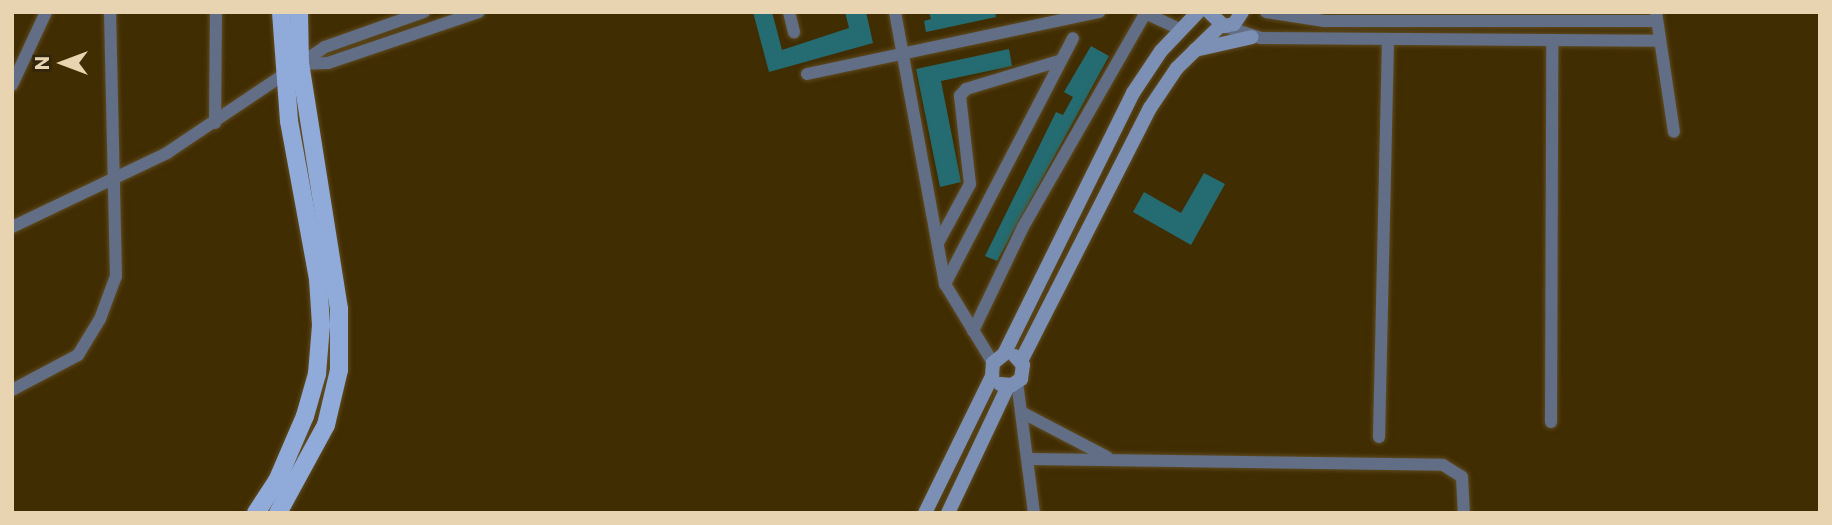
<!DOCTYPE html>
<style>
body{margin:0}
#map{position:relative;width:1832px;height:525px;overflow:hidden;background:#412d02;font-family:Commissioner,sans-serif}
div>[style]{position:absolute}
.building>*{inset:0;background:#246c71}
.roads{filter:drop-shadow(0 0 2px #5f4b21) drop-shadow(0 0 2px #5f4b21)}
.minor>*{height:12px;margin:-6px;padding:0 6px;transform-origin:6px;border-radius:6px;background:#616e85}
.secondary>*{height:14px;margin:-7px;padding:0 7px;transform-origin:7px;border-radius:7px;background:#7c90b5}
.primary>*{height:18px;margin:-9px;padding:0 9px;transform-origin:9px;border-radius:9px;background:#90aad9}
span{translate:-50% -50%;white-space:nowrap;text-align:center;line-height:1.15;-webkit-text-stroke:7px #31250d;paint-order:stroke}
.frame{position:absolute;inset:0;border:14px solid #e8d4b0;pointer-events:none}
.north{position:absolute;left:28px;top:28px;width:70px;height:70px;-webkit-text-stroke:5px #31250d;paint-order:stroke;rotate:270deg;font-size:19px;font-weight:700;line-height:28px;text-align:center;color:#e8d4b0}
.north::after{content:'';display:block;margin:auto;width:24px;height:32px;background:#e8d4b0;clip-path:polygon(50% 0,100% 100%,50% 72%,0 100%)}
</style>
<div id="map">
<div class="building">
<div style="clip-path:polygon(753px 12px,772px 12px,782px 50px,849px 28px,845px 12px,866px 12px,873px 43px,769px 72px)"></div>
<div style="clip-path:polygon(929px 12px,995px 12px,996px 17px,926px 32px,924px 21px,931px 19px)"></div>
<div style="clip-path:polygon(1091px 46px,1109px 56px,997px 261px,985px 256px,1056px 112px,1063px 115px,1073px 97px,1064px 92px)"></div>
<div style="clip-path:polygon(1009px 49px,1012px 66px,941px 81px,961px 182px,940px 187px,916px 69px)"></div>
<div style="clip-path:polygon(1204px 173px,1225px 184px,1191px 245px,1133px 212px,1144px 192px,1181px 213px)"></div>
</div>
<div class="roads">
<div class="minor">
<div style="left:789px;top:12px;width:21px;rotate:76deg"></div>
<div style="left:895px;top:12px;width:277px;rotate:79.6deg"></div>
<div style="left:945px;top:284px;width:92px;rotate:58.7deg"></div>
<div style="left:1143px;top:12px;width:40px;rotate:25deg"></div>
<div style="left:1266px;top:12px;width:59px;rotate:8.8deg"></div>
<div style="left:1324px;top:21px;width:332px"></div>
<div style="left:1656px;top:12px;width:121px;rotate:81.5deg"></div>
<div style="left:1224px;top:26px;width:38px;rotate:18deg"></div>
<div style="left:1260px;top:38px;width:398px;rotate:0.4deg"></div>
<div style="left:300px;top:64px;width:28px;rotate:-2deg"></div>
<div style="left:328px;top:63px;width:159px;rotate:-18.7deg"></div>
<div style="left:807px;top:74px;width:299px;rotate:-12deg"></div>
<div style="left:12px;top:85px;width:81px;rotate:-65deg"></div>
<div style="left:215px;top:123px;width:111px;rotate:-89.5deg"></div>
<div style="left:12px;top:227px;width:172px;rotate:-25.5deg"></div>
<div style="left:167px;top:153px;width:190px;rotate:-33.9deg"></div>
<div style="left:325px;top:47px;width:105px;rotate:-19.5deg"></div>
<div style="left:938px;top:243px;width:67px;rotate:-61.5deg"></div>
<div style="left:970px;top:184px;width:89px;rotate:-96.5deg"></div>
<div style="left:960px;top:96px;width:9px;rotate:-49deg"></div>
<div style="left:966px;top:89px;width:97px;rotate:-16.8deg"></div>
<div style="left:945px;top:284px;width:277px;rotate:-62.5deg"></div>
<div style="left:973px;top:331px;width:115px;rotate:-64.3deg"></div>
<div style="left:1023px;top:227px;width:248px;rotate:-60.2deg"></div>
<div style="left:1017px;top:382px;width:132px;rotate:82.6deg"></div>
<div style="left:12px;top:390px;width:75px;rotate:-27.9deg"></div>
<div style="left:78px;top:355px;width:42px;rotate:-58.6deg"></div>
<div style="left:100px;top:319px;width:46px;rotate:-69.6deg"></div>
<div style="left:116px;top:276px;width:264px;rotate:-91.3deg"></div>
<div style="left:1023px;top:413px;width:95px;rotate:27.6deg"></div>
<div style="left:1551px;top:422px;width:379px;rotate:-89.8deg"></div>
<div style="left:1379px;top:437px;width:397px;rotate:-88.7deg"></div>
<div style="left:1030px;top:459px;width:413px;rotate:0.8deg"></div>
<div style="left:1443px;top:465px;width:22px;rotate:32deg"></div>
<div style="left:1462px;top:477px;width:36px;rotate:87deg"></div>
</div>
<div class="secondary">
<div style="left:1209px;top:12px;width:21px;rotate:43deg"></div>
<div style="left:1224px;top:26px;width:10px;rotate:-11deg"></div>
<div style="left:1234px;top:24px;width:14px;rotate:-56deg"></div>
<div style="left:1195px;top:50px;width:58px;rotate:-12.8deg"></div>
<div style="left:1021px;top:361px;width:284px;rotate:-63deg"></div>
<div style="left:1150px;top:108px;width:48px;rotate:-56deg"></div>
<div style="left:1177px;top:68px;width:62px;rotate:-44.3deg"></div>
<div style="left:1000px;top:384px;width:12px;rotate:5deg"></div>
<div style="left:1012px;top:385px;width:11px;rotate:-34deg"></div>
<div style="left:1021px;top:379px;width:14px;rotate:-82deg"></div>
<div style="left:1023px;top:365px;width:12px;rotate:-132deg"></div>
<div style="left:925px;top:513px;width:153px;rotate:-63.9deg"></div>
<div style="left:992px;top:376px;width:13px;rotate:-86deg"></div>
<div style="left:993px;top:363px;width:14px;rotate:-39deg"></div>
<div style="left:1004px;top:354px;width:291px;rotate:-63.7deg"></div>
<div style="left:1133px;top:93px;width:50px;rotate:-56.3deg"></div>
<div style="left:1161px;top:51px;width:54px;rotate:-46.5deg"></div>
<div style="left:948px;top:513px;width:140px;rotate:-64.7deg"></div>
</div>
<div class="primary">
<div style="left:256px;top:513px;width:38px;rotate:-57deg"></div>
<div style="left:277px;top:481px;width:71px;rotate:-66.7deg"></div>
<div style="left:305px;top:416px;width:44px;rotate:-74.1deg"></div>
<div style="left:317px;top:374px;width:49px;rotate:-85.3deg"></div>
<div style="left:321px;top:325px;width:46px;rotate:-93.7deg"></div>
<div style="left:318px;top:279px;width:161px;rotate:-100.4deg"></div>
<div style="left:289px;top:121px;width:109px;rotate:-94.2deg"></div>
<div style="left:278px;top:513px;width:100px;rotate:-61.4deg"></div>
<div style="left:326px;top:425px;width:57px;rotate:-76.7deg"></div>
<div style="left:339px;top:370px;width:61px;rotate:-90deg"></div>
<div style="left:339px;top:309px;width:248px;rotate:-99deg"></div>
<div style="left:300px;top:64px;width:52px;rotate:-91.1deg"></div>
</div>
</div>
<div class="frame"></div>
<div class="north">N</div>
</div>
